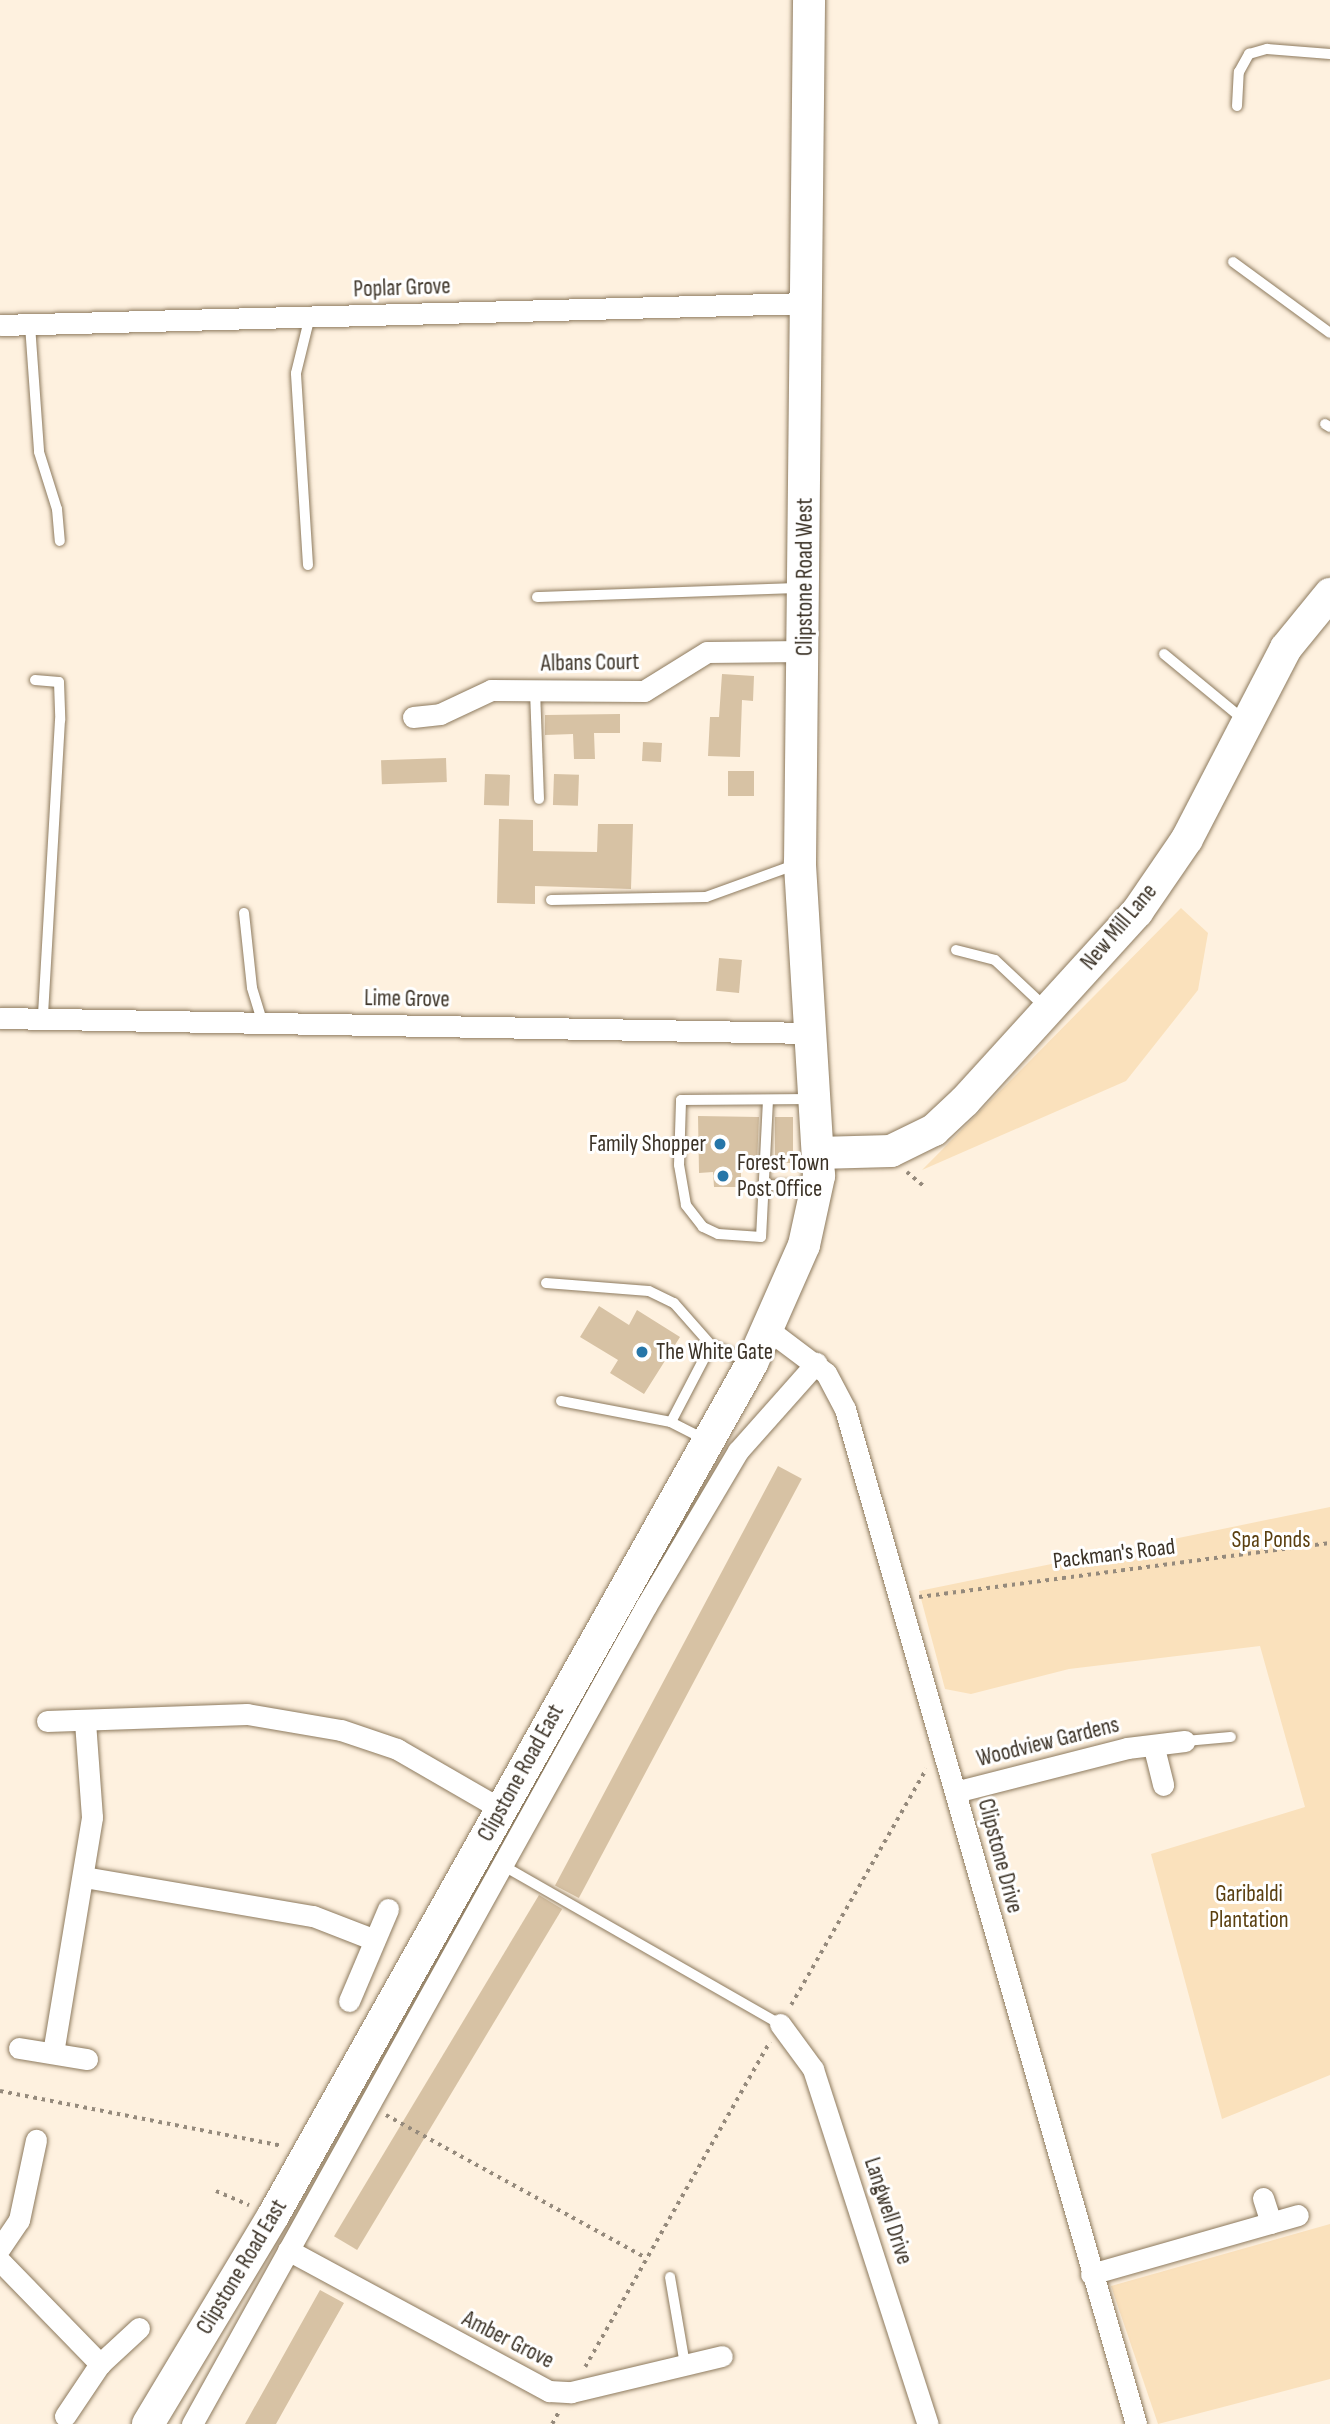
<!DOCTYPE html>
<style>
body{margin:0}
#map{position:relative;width:1330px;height:2424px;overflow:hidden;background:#fef1df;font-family:"Sofia Sans Condensed",sans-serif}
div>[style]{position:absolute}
.green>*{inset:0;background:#fae1bc}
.building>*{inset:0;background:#d7c2a4;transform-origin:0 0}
.path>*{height:3.5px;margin-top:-1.75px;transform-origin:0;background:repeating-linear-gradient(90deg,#958a7c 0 3.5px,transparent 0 8.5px)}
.roads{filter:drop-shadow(0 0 2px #8d7a5e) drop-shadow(0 0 2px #8d7a5e)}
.lane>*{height:10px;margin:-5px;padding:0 5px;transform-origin:5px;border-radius:5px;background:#fff}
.street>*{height:21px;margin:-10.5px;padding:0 10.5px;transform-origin:10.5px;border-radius:10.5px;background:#fff}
.secondary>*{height:32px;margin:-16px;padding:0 16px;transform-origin:16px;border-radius:16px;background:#fff}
.dots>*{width:19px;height:19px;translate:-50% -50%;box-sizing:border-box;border:4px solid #fff;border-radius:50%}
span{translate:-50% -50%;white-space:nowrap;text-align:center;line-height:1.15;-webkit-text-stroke:6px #fff;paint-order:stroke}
.street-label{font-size:23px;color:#3b3226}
.poi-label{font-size:23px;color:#3b3226}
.right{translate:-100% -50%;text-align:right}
.left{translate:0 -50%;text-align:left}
.park-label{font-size:23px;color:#5a3f0f}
</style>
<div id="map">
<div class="green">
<div style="clip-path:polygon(1181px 908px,1208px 933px,1198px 990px,1126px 1081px,922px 1170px)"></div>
<div style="clip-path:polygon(1330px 1507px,1330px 2075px,1222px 2119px,1151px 1854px,1305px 1807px,1260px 1646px,1069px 1669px,971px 1694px,945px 1689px,919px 1591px)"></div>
<div style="clip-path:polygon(1330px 2224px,1330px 2379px,1158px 2424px,1111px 2286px)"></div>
</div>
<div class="building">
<div style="clip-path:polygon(722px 674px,754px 676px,753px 701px,742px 700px,740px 757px,708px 756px,710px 717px,719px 717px)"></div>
<div style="clip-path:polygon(620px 714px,620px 733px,594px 733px,595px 759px,574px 759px,573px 734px,545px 735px,545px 715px)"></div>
<div style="left:643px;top:742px;width:19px;height:19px;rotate:3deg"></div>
<div style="left:446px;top:758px;width:24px;height:65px;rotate:88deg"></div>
<div style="left:728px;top:771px;width:26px;height:25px"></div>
<div style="left:485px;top:774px;width:25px;height:31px;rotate:2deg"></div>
<div style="left:554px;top:774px;width:25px;height:31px;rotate:2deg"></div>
<div style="clip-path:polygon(499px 819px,533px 820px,533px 851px,597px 852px,598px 824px,633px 824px,631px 889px,535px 886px,535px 904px,497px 903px)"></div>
<div style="left:719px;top:958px;width:23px;height:33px;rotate:5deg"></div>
<div style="clip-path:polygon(698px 1116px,759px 1117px,757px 1163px,741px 1163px,741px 1187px,714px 1187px,713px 1172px,699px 1173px)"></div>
<div style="left:775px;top:1117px;width:18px;height:46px"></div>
<div style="clip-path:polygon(599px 1306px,629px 1325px,637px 1310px,680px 1337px,644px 1394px,610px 1373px,618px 1360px,580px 1337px)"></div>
<div style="left:778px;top:1466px;width:27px;height:475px;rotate:28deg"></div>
<div style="left:539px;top:1895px;width:27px;height:398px;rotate:31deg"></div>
<div style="clip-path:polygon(320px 2290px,344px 2303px,318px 2349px,276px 2424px,245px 2424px)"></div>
</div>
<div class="path">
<div style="left:907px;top:1172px;width:23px;rotate:40deg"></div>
<div style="left:919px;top:1597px;width:415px;rotate:-7.5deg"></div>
<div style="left:791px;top:2005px;width:272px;rotate:-60.2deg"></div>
<div style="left:0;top:2091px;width:288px;rotate:11deg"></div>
<div style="left:386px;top:2115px;width:297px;rotate:28.8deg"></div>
<div style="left:216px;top:2191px;width:36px;rotate:23deg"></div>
<div style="left:585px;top:2367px;width:374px;rotate:-60.4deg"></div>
<div style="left:552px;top:2424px;width:13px;rotate:-61deg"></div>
</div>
<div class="roads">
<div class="lane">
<div style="left:1237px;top:106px;width:34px;rotate:-87deg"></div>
<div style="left:1239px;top:72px;width:21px;rotate:-61deg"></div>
<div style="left:1249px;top:54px;width:19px;rotate:-16deg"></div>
<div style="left:1267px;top:49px;width:63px;rotate:4.5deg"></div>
<div style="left:1233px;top:262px;width:120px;rotate:36.2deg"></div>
<div style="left:30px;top:325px;width:127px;rotate:85.9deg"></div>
<div style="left:39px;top:452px;width:60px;rotate:72.5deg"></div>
<div style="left:57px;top:509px;width:32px;rotate:85deg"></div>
<div style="left:1325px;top:424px;width:6px;rotate:31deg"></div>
<div style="left:308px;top:565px;width:192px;rotate:-93.6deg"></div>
<div style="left:296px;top:373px;width:59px;rotate:-76.2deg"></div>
<div style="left:537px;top:597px;width:262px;rotate:-2deg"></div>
<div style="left:1164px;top:654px;width:104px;rotate:39.5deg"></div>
<div style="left:35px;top:680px;width:24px;rotate:5deg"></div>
<div style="left:59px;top:682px;width:38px;rotate:88deg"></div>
<div style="left:60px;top:720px;width:299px;rotate:93.3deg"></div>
<div style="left:535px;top:690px;width:109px;rotate:87.9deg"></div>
<div style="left:551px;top:900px;width:155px;rotate:-1.1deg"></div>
<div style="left:706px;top:897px;width:97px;rotate:-19.9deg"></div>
<div style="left:244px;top:913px;width:75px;rotate:83.9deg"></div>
<div style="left:252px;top:988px;width:37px;rotate:73deg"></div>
<div style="left:956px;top:950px;width:40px;rotate:14.4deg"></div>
<div style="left:995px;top:960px;width:69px;rotate:43.2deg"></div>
<div style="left:768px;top:1100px;width:137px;rotate:92.9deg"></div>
<div style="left:761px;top:1237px;width:43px;rotate:-176deg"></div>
<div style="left:718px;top:1234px;width:17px;rotate:-155deg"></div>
<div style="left:703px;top:1227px;width:28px;rotate:-128deg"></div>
<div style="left:686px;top:1205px;width:41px;rotate:-99.9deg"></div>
<div style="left:679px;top:1165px;width:65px;rotate:-88.2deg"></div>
<div style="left:681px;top:1100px;width:132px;rotate:-0.4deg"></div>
<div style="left:768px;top:1185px;width:46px;rotate:2.5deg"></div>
<div style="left:546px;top:1283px;width:103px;rotate:4.4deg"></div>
<div style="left:649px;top:1291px;width:28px;rotate:26deg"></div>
<div style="left:674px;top:1303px;width:56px;rotate:48.6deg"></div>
<div style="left:561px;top:1401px;width:112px;rotate:10.8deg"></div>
<div style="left:704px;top:1439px;width:37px;rotate:-153deg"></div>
<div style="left:671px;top:1422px;width:87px;rotate:-62.5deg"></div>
<div style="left:711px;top:1345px;width:42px;rotate:24.1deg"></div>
<div style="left:1185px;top:1741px;width:46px;rotate:-5deg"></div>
<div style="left:502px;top:1865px;width:320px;rotate:29.8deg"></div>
<div style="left:670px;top:2277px;width:89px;rotate:80.3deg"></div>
</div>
<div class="street">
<div style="left:0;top:325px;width:806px;rotate:-1.56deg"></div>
<div style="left:413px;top:717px;width:27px;rotate:-6deg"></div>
<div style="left:440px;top:714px;width:56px;rotate:-25.2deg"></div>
<div style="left:491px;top:690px;width:153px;rotate:0.4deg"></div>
<div style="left:644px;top:691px;width:74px;rotate:-31.8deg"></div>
<div style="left:707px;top:652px;width:98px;rotate:-0.6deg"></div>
<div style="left:0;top:1018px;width:813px;rotate:1.06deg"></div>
<div style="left:770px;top:1331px;width:70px;rotate:36.9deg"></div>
<div style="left:826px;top:1373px;width:41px;rotate:62.2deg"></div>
<div style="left:845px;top:1409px;width:1056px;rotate:74deg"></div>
<div style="left:47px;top:1721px;width:200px;rotate:-2deg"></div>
<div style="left:247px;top:1714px;width:95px;rotate:9.7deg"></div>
<div style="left:341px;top:1730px;width:59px;rotate:18.7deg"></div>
<div style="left:397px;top:1749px;width:120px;rotate:30deg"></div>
<div style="left:1154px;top:1748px;width:38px;rotate:76deg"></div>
<div style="left:955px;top:1792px;width:178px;rotate:-14.3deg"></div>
<div style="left:1127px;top:1748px;width:58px;rotate:-6.9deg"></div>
<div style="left:84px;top:1877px;width:232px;rotate:9.7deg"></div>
<div style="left:313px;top:1916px;width:66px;rotate:21.2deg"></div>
<div style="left:349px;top:2001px;width:100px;rotate:-67deg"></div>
<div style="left:780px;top:2024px;width:56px;rotate:53.7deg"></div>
<div style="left:813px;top:2069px;width:373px;rotate:72.1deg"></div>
<div style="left:19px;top:2048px;width:69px;rotate:9.2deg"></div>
<div style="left:53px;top:2053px;width:239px;rotate:-80.6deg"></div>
<div style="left:92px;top:1817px;width:95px;rotate:-94.2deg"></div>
<div style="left:1263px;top:2198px;width:26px;rotate:72deg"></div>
<div style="left:0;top:2248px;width:34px;rotate:-56deg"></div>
<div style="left:19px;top:2220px;width:82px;rotate:-78deg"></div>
<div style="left:288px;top:2250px;width:297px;rotate:28.4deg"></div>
<div style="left:549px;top:2391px;width:22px;rotate:3deg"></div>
<div style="left:571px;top:2392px;width:155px;rotate:-13.4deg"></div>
<div style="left:0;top:2261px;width:144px;rotate:45.8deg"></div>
<div style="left:1091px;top:2274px;width:215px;rotate:-15.9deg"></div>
<div style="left:65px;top:2416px;width:63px;rotate:-56.1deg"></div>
<div style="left:100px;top:2364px;width:53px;rotate:-42.7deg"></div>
<div style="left:192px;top:2424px;width:936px;rotate:-60.97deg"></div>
<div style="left:646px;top:1606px;width:180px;rotate:-59.3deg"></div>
<div style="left:738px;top:1451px;width:118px;rotate:-48.4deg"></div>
</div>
<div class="secondary">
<div style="left:818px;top:1153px;width:73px;rotate:-1.6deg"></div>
<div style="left:891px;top:1151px;width:48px;rotate:-26deg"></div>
<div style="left:934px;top:1130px;width:42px;rotate:-43.1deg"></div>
<div style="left:965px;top:1101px;width:256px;rotate:-47.7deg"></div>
<div style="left:1137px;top:912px;width:88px;rotate:-55.6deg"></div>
<div style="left:1187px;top:839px;width:215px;rotate:-62.6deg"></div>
<div style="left:1286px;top:648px;width:70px;rotate:-50.8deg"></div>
<div style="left:148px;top:2424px;width:243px;rotate:-59deg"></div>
<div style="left:273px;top:2216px;width:978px;rotate:-60.68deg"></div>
<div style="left:752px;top:1363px;width:129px;rotate:-66.2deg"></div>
<div style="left:804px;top:1245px;width:71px;rotate:-77.7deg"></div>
<div style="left:819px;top:1176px;width:314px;rotate:-93.5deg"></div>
<div style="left:800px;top:863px;width:863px;rotate:-89.4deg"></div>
</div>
</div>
<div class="dots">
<div style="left:720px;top:1144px;background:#2676a8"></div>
<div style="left:723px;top:1176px;background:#2676a8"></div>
<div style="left:642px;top:1352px;background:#2676a8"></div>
</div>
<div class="street-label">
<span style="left:402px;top:288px;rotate:-2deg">Poplar Grove</span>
<span style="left:805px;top:577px;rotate:-90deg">Clipstone Road West</span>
<span style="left:590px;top:663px;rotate:-1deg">Albans Court</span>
<span style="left:1119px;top:927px;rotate:-50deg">New Mill Lane</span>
<span style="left:407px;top:999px;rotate:1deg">Lime Grove</span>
<span style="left:1114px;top:1554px;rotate:-7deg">Packman's Road</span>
<span style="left:1048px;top:1742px;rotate:-14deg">Woodview Gardens</span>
<span style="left:521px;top:1773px;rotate:-61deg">Clipstone Road East</span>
<span style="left:1000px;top:1856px;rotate:75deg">Clipstone Drive</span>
<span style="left:888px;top:2211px;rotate:72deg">Langwell Drive</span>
<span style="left:242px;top:2267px;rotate:-59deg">Clipstone Road East</span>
<span style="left:508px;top:2340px;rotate:27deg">Amber Grove</span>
</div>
<div class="poi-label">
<span class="right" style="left:706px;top:1144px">Family Shopper</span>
<span class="left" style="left:737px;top:1176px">Forest Town<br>Post Office</span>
<span class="left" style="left:656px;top:1352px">The White Gate</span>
</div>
<div class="park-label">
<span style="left:1271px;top:1540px">Spa Ponds</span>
<span style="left:1249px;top:1907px">Garibaldi<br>Plantation</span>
</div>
</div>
